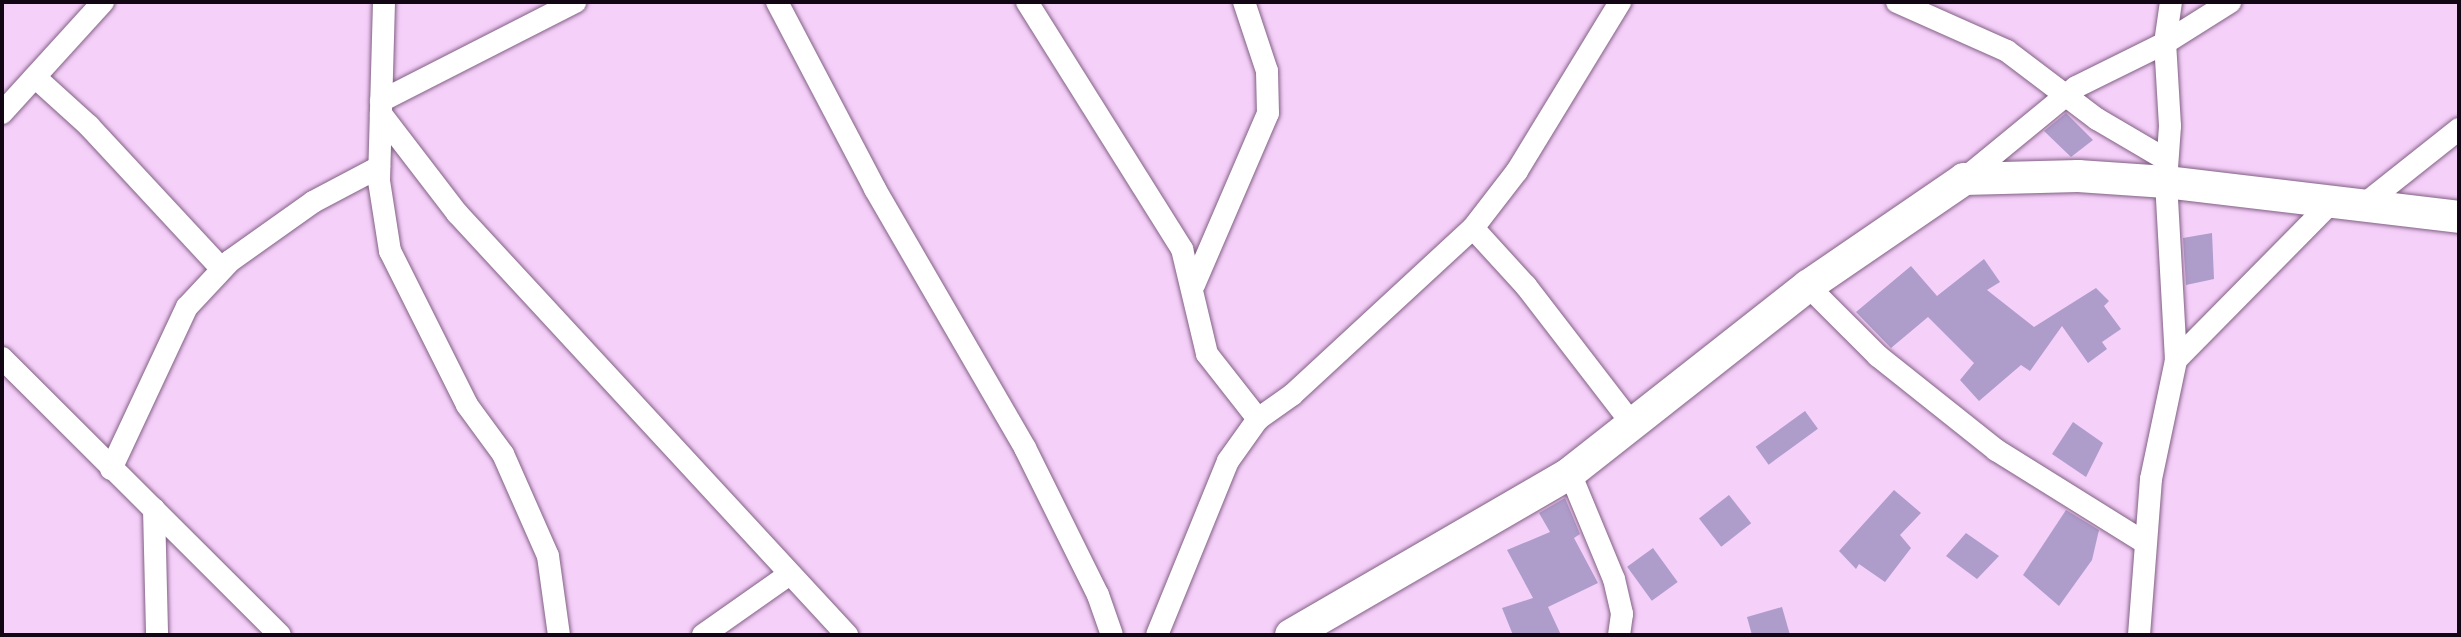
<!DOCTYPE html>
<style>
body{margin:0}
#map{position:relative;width:2461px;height:637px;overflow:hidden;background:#f5d0f9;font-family:Mulish,sans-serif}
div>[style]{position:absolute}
.building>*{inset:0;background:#ae9cca;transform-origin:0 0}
.roads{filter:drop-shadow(0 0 2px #826085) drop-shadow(0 0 2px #826085)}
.street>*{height:22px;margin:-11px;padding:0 11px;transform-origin:11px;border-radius:11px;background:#fff}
.secondary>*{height:32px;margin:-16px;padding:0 16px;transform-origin:16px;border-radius:16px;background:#fff}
span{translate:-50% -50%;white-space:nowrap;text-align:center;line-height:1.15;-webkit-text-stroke:8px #f5d0f9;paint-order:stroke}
.frame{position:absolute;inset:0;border:4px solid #120614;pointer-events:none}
</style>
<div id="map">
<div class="building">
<div style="clip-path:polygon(2066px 113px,2093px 140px,2071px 157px,2044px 131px)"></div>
<div style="clip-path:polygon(2212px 233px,2214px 279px,2186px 285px,2183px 238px)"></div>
<div style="clip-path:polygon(1984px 259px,2000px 282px,1987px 290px,2034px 327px,2096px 288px,2109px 301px,2104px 306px,2121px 329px,2102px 342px,2107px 349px,2088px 363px,2062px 326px,2030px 371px,2021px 365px,1979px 401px,1960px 380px,1974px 363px,1928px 317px,1891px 348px,1856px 312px,1911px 266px,1937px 296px)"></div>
<div style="left:1805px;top:411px;width:22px;height:61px;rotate:54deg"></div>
<div style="clip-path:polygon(2073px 422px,2103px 443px,2086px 477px,2052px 454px)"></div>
<div style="clip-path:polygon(1894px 490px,1921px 513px,1900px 535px,1911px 548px,1885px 582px,1859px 564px,1856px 569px,1839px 551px)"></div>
<div style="left:1729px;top:495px;width:36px;height:38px;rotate:52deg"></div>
<div style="clip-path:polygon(1565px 498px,1580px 534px,1574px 538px,1598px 583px,1548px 607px,1561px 635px,1513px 635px,1502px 608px,1533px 598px,1507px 550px,1550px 532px,1539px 513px)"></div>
<div style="clip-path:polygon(2066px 510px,2099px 530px,2092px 560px,2059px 606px,2023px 575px)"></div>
<div style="clip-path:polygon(1966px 533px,1999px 556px,1977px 579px,1946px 556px)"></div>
<div style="left:1653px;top:548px;width:42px;height:32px;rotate:54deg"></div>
<div style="clip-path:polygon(1782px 607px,1790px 635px,1752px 635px,1747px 617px)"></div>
</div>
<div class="roads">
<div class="street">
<div style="left:384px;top:2px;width:179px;rotate:91.6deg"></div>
<div style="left:379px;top:181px;width:71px;rotate:81.1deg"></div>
<div style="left:390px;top:251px;width:172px;rotate:63.4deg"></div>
<div style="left:467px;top:405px;width:61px;rotate:53.7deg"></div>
<div style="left:503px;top:454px;width:111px;rotate:66.2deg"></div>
<div style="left:548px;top:556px;width:80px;rotate:82.1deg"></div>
<div style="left:777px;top:2px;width:211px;rotate:62.3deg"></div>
<div style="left:875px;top:189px;width:299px;rotate:59.9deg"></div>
<div style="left:1025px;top:448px;width:164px;rotate:63.6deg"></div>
<div style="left:1098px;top:595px;width:42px;rotate:70.7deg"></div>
<div style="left:1027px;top:2px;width:292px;rotate:57.9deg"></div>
<div style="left:1182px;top:249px;width:108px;rotate:76.6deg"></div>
<div style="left:1207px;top:354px;width:83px;rotate:51.9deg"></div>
<div style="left:1897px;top:2px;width:120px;rotate:24deg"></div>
<div style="left:2007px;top:51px;width:113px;rotate:37.1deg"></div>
<div style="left:2097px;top:119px;width:81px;rotate:30.4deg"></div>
<div style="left:35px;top:77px;width:73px;rotate:42.2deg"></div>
<div style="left:89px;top:126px;width:195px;rotate:47.1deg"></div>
<div style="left:381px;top:101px;width:218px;rotate:-27deg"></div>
<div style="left:2px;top:113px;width:150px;rotate:-47.7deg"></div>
<div style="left:381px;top:114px;width:125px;rotate:52.5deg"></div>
<div style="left:457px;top:213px;width:575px;rotate:47.26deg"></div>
<div style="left:1964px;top:179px;width:145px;rotate:-39.4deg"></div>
<div style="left:2076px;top:87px;width:99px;rotate:-26.3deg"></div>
<div style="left:2165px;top:43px;width:77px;rotate:-32.2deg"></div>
<div style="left:2362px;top:206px;width:124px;rotate:-38.4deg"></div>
<div style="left:1473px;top:228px;width:79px;rotate:47.6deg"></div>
<div style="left:1526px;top:286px;width:170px;rotate:52.4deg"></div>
<div style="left:1194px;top:285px;width:187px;rotate:-66.7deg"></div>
<div style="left:1268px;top:113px;width:42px;rotate:-91.4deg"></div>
<div style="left:1267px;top:71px;width:73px;rotate:-108.4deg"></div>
<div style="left:1808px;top:286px;width:99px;rotate:45deg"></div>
<div style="left:1878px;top:356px;width:151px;rotate:38.5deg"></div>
<div style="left:1996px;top:450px;width:174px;rotate:31.9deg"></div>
<div style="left:2px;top:358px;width:392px;rotate:44.9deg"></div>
<div style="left:2176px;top:360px;width:223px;rotate:-45.4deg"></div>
<div style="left:111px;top:469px;width:179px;rotate:-64.9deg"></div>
<div style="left:187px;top:307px;width:63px;rotate:-46.9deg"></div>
<div style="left:230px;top:261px;width:102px;rotate:-35.4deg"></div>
<div style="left:313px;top:202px;width:75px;rotate:-27.9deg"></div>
<div style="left:1570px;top:473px;width:115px;rotate:67.5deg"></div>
<div style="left:1614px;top:579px;width:36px;rotate:77deg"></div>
<div style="left:1622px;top:614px;width:21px;rotate:98deg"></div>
<div style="left:154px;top:509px;width:126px;rotate:88.6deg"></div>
<div style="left:703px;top:635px;width:103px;rotate:-35.1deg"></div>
<div style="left:1157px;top:635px;width:188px;rotate:-67.8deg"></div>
<div style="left:1228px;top:461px;width:52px;rotate:-54.5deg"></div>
<div style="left:1258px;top:419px;width:42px;rotate:-35.2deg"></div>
<div style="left:1292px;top:395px;width:246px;rotate:-42.7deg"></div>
<div style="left:1473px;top:228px;width:72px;rotate:-52.3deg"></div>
<div style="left:1517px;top:171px;width:198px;rotate:-58.6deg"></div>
<div style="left:2139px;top:635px;width:156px;rotate:-85.6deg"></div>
<div style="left:2151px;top:479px;width:122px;rotate:-78.1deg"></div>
<div style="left:2176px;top:360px;width:178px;rotate:-93.2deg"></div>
<div style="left:2166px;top:182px;width:56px;rotate:-85.9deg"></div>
<div style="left:2170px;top:126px;width:83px;rotate:-93.4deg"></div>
<div style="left:2165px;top:43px;width:41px;rotate:-81.7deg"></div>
</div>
<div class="secondary">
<div style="left:1291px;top:635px;width:323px;rotate:-30.1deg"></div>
<div style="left:1570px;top:473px;width:303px;rotate:-38.2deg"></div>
<div style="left:1808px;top:286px;width:189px;rotate:-34.4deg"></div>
<div style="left:1964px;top:179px;width:114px;rotate:-1.5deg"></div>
<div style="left:2078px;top:176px;width:88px;rotate:3.9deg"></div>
<div style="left:2166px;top:182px;width:295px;rotate:6.8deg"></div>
</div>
</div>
<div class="frame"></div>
</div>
